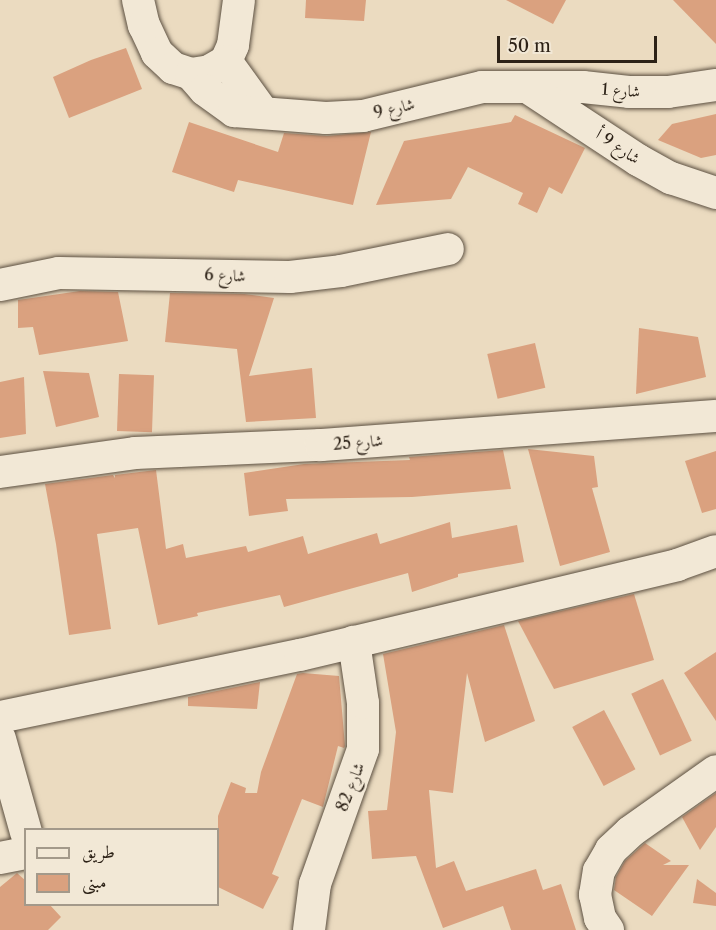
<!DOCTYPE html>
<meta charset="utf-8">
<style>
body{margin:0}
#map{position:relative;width:716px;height:930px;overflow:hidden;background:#ebdbc0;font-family:"Libre Caslon Text",Amiri,serif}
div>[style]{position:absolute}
.building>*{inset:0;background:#daa17f;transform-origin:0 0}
.roads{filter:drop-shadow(0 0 2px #5c5041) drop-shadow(0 0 2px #5c5041)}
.minor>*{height:32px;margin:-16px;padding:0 16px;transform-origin:16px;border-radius:16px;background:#f2e8d6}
span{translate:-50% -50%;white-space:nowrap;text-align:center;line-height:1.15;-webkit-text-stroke:4.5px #f2e8d6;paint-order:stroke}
.street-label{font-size:16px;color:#2d2217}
.legend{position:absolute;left:24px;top:828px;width:195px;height:78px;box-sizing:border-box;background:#f2e8d6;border:2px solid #a3998a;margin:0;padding:8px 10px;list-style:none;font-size:18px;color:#2d2217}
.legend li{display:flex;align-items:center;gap:12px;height:30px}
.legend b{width:30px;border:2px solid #a3998a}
.scale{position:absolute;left:497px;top:36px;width:160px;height:27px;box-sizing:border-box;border:3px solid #2d2217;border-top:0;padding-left:8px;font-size:18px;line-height:21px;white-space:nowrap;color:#2d2217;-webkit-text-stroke:4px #f2e8d6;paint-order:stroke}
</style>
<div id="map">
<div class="building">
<div style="clip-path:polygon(306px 0,366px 0,364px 21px,305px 18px)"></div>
<div style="clip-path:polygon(506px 0,566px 0,553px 24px)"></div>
<div style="clip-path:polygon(673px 0,716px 0,716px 44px)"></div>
<div style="clip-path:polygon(126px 48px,142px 89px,69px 118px,53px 77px,91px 60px)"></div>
<div style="clip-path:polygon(716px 114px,716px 155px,701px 158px,658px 140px,672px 124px)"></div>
<div style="clip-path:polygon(515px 115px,585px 148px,562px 194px,549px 187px,537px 213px,518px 204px,523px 193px,468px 167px,451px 199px,376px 205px,404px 141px,511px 122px)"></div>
<div style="clip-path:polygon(189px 122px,278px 152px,284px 133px,327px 136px,371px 132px,353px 205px,238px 180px,234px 192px,172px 172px)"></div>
<div style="clip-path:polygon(80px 291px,118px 292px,128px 341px,39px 355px,33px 327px,18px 328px,18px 300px)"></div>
<div style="clip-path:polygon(170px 293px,244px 294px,274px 298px,249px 376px,312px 368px,316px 418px,246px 422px,237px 349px,165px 342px)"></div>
<div style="clip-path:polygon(639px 328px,698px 337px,706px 377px,636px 394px)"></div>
<div style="left:535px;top:343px;width:46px;height:49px;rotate:77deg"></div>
<div style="clip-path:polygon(43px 371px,89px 373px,99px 417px,56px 427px)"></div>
<div style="left:119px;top:374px;width:35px;height:57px;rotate:2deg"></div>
<div style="clip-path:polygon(24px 377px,26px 434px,0 438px,0 382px)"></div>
<div style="clip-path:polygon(528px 449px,594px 456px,598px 487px,592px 488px,610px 552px,560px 566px)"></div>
<div style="clip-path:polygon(503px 450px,511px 489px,412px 497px,286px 499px,288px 511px,249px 516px,244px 473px,304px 464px,410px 460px,409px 457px)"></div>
<div style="clip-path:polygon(716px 451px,716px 509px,702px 513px,685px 461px)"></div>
<div style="clip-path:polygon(156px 470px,166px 549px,183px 544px,186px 558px,246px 546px,248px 552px,303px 536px,308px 554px,377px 533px,380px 544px,450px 522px,452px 538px,517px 525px,524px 562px,458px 574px,458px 577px,412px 592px,408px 573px,284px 607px,280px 595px,197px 613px,198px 616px,158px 625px,138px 528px,97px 534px,111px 629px,69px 635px,56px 544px,45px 484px,113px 475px,115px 478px,115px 475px)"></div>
<div style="clip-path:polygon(634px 594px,654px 660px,554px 689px,518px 621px)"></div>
<div style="clip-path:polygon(504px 625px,535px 721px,485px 742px,467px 673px,453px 793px,429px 790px,436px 868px,454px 861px,466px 891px,536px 869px,543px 890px,561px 884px,576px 930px,511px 930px,503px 906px,443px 928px,416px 856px,372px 859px,368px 811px,387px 810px,396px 732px,383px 654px)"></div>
<div style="clip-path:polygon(716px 652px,716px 721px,684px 673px)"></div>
<div style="clip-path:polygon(303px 673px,339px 676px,345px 746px,344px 748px,338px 746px,323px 807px,302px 799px,272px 874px,279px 877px,263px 909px,218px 887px,218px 816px,231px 782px,246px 788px,245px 793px,257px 793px,261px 772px,297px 674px)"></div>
<div style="left:663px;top:679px;width:68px;height:35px;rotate:65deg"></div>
<div style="clip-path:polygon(260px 682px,257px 709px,188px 706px,188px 697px)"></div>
<div style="left:604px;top:710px;width:67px;height:36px;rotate:62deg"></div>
<div style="clip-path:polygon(716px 793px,716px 827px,700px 850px,682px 817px)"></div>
<div style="clip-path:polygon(645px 843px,671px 861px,663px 865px,689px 865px,652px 916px,614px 890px,616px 877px,625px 861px)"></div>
<div style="clip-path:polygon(17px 873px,26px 881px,26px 904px,49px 904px,61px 917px,48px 930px,0 930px,0 887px)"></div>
<div style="clip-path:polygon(697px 879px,716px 893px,716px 906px,693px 903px)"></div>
</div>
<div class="roads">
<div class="minor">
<div style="left:138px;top:0;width:26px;rotate:77deg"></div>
<div style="left:144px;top:25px;width:31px;rotate:65deg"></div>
<div style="left:157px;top:53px;width:22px;rotate:43deg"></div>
<div style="left:173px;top:68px;width:19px;rotate:18deg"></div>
<div style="left:191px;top:74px;width:18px;rotate:-9deg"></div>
<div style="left:209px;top:71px;width:20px;rotate:-30deg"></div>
<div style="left:226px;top:61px;width:17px;rotate:-66deg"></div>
<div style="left:233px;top:45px;width:45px;rotate:-82.4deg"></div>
<div style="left:226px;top:61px;width:62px;rotate:54.2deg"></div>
<div style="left:191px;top:74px;width:21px;rotate:49deg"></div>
<div style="left:205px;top:90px;width:36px;rotate:36deg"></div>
<div style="left:234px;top:111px;width:92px;rotate:4.4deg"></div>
<div style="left:326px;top:118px;width:37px;rotate:-3deg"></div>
<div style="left:363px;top:116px;width:122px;rotate:-13.7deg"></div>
<div style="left:482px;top:87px;width:101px"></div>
<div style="left:583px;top:87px;width:46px;rotate:6.2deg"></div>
<div style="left:629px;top:92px;width:39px"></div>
<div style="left:668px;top:92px;width:49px;rotate:-8.3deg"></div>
<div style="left:527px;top:87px;width:133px;rotate:33.3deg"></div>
<div style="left:638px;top:160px;width:38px;rotate:29deg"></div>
<div style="left:671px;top:178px;width:47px;rotate:18.4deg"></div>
<div style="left:0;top:285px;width:60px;rotate:-11.5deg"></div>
<div style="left:59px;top:273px;width:231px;rotate:1deg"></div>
<div style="left:290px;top:277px;width:51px;rotate:-6.7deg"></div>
<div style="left:341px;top:271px;width:109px;rotate:-11.6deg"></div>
<div style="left:0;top:472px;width:136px;rotate:-8deg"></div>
<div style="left:135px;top:453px;width:186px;rotate:-2.5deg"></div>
<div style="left:321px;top:445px;width:396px;rotate:-4.2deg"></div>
<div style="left:0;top:717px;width:306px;rotate:-11.7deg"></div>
<div style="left:300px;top:655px;width:388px;rotate:-13.4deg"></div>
<div style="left:677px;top:565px;width:41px;rotate:-19.7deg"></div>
<div style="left:0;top:739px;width:97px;rotate:74.4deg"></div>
<div style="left:0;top:858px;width:26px;rotate:-11deg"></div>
<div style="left:309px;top:930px;width:46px;rotate:-82.6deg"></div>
<div style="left:315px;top:884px;width:143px;rotate:-70.4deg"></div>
<div style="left:363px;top:749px;width:46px;rotate:-90deg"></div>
<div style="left:363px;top:703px;width:62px;rotate:-98.4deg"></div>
<div style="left:608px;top:930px;width:14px;rotate:-124deg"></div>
<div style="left:600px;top:918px;width:24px;rotate:-102deg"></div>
<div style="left:595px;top:895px;width:24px;rotate:-81deg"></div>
<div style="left:599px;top:871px;width:24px;rotate:-60deg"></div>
<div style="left:611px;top:850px;width:26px;rotate:-43deg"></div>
<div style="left:630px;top:832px;width:105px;rotate:-35.3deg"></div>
</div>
</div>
<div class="street-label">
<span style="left:621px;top:90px;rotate:4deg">شارع 1</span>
<span style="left:394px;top:108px;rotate:-14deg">شارع 9</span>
<span style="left:618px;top:146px;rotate:34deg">شارع 9 أ</span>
<span style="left:225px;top:275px;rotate:2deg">شارع 6</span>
<span style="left:358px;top:442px;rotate:-5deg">شارع 25</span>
<span style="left:350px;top:787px;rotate:-69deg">شارع 82</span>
</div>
<ul class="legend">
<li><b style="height:8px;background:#f2e8d6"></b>طريق</li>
<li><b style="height:16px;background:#daa17f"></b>مبنى</li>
</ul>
<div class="scale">50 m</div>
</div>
